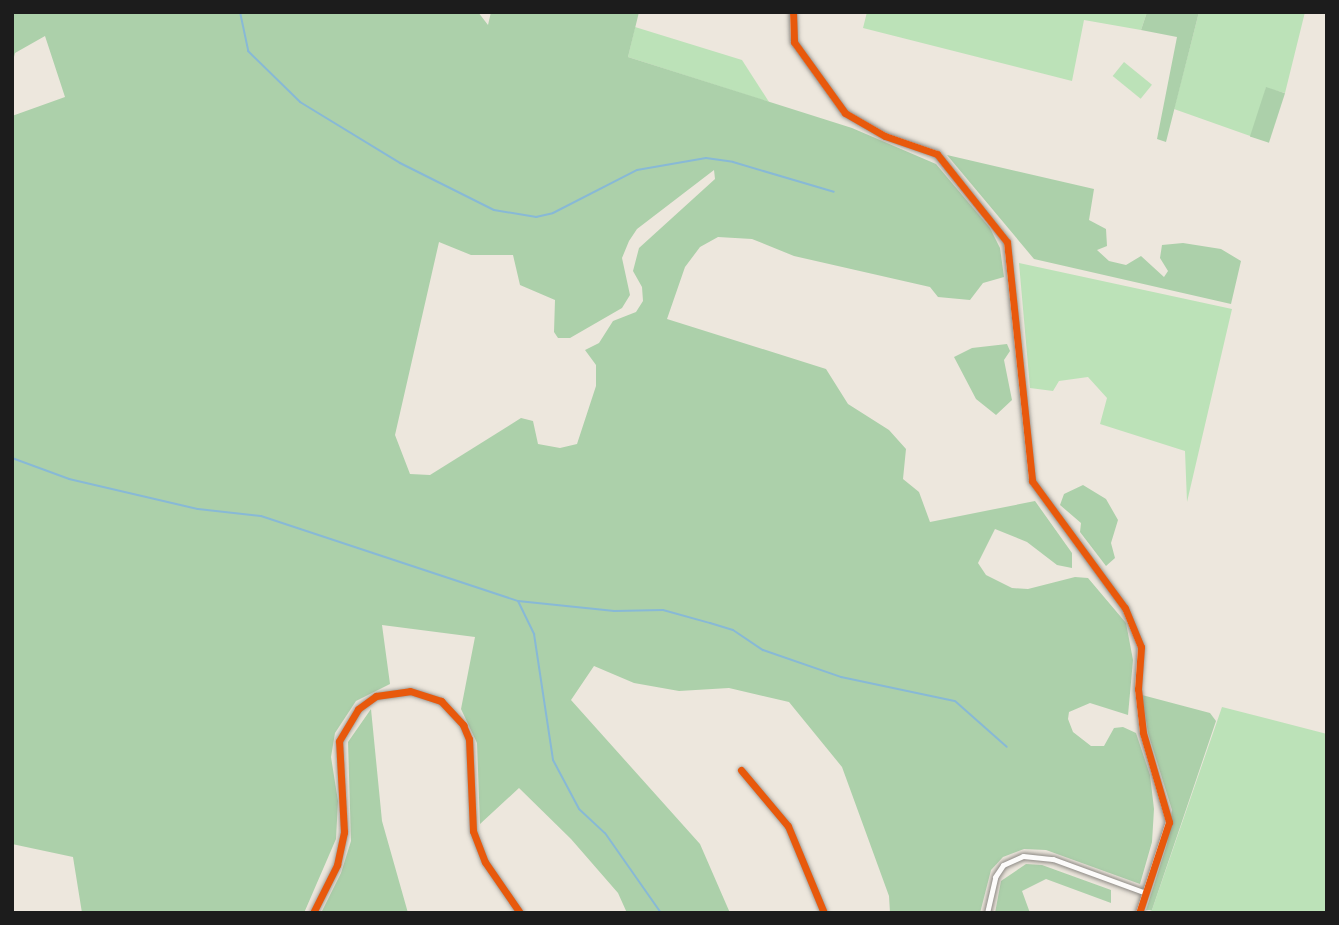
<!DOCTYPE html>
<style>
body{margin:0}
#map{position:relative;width:1339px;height:925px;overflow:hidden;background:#ede7dd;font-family:Sriracha,sans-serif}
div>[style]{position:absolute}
.green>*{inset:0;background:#bce2b8;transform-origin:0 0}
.forest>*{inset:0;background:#acd0aa;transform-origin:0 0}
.stream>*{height:2px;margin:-1px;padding:0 1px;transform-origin:1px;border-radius:1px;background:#88b9d6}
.roads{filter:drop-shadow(0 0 2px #8b8883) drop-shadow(0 0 2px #8b8883)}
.minor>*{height:5px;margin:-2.5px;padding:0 2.5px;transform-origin:2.5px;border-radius:2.5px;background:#fcfbfa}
.tertiary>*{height:6px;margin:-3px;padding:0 3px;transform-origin:3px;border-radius:3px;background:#fcfbfa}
.cycleway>*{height:7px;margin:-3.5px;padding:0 3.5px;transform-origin:3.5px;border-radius:3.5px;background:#e8590c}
span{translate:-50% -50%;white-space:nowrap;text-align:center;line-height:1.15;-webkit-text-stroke:5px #f6f6f2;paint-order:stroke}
.frame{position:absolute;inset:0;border:14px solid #1c1c1c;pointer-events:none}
</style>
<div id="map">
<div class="green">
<div style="clip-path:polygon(867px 12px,1147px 12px,1141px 30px,1084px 20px,1072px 81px,863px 28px)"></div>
<div style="clip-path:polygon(1199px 12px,1305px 12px,1285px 93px,1266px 88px,1253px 137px,1174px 109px)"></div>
<div style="clip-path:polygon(635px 27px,742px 60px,769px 102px,628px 57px)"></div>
<div style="left:1124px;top:62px;width:36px;height:18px;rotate:39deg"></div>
<div style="clip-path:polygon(1019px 263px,1232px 309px,1187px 502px,1185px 451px,1100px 424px,1107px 398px,1088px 377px,1059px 381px,1053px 391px,1030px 388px)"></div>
<div style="clip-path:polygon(1222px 707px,1327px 734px,1327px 913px,1145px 913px,1152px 910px)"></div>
</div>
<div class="forest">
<div style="clip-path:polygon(evenodd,12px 12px,478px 12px,488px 25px,491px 12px,639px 12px,628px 57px,852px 128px,936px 164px,990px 228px,1000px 248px,1004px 277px,983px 283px,970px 300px,938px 297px,930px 287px,794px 256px,752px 239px,718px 237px,700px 247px,685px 267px,667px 319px,826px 369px,848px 404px,889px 430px,906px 449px,903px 479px,919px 492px,930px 522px,1035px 501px,1072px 553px,1072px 568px,1057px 565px,1027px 542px,995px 529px,978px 563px,986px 575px,1012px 588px,1028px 589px,1075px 577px,1088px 578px,1126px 623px,1133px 660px,1128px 715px,1090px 703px,1069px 712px,1068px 719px,1073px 732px,1091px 746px,1104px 746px,1114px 728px,1123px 727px,1136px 733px,1150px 775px,1154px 809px,1152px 842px,1140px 884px,1046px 850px,1024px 849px,1003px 857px,991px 870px,980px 913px,890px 913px,889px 896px,842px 767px,789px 702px,729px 688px,679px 691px,634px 683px,594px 666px,571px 700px,700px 844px,730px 913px,627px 913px,618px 893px,571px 839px,519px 788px,480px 824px,477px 743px,461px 709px,475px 637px,382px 625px,390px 684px,356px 701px,335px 733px,331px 757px,338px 801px,336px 839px,304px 913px,82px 913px,73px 857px,12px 844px,12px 116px,65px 97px,45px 36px,15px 53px,12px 65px,12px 12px,714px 170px,715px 179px,639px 248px,633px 271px,642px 287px,643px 301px,636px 312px,613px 321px,599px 343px,585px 350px,596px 365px,596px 386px,577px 444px,560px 448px,538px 444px,533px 421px,521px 418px,430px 475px,410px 474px,395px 435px,439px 242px,471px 255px,513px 255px,520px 285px,555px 300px,554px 332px,558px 338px,570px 338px,622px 308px,630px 295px,622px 258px,629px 241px,637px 229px,714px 170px)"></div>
<div style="clip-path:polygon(1147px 12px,1199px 12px,1166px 142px,1157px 139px,1177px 37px,1141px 30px)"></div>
<div style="left:1266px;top:87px;width:20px;height:52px;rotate:18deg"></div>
<div style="clip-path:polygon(947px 155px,1094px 189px,1089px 220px,1106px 229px,1107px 246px,1097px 250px,1109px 261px,1126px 265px,1141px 256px,1164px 277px,1168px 271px,1160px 258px,1162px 245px,1183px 243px,1221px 249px,1241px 261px,1231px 304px,1034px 259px)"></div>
<div style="clip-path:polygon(1007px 344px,1010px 351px,1004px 360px,1012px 400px,996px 415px,976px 399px,954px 357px,972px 348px)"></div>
<div style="clip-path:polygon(1083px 485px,1106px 499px,1118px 520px,1111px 543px,1115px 558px,1106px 566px,1080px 532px,1081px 523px,1060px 505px,1064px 494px)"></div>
<div style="clip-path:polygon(1142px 695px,1210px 713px,1216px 721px,1152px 910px,1146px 910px,1167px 844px,1172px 810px,1148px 733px)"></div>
<div style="clip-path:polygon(371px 709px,382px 821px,408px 913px,321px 913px,341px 873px,351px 841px,348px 742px)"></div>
<div style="clip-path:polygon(1026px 864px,1042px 865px,1111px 890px,1111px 903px,1046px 879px,1022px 891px,1030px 913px,995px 913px,1001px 881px)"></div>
</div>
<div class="stream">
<div style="left:240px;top:12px;width:40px;rotate:78deg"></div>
<div style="left:248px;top:51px;width:73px;rotate:44.4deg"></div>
<div style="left:300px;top:102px;width:117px;rotate:31.4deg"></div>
<div style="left:400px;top:163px;width:105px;rotate:26.6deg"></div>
<div style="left:494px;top:210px;width:43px;rotate:9.5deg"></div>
<div style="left:536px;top:217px;width:17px;rotate:-13deg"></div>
<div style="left:553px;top:213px;width:94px;rotate:-27.1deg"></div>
<div style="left:637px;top:170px;width:70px;rotate:-9.9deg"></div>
<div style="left:706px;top:158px;width:27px;rotate:8deg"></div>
<div style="left:733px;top:162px;width:105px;rotate:16.5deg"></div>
<div style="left:12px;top:458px;width:61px;rotate:20.2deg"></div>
<div style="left:69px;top:479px;width:132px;rotate:13.1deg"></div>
<div style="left:198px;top:509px;width:63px;rotate:6.3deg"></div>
<div style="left:261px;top:516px;width:271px;rotate:18.3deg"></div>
<div style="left:518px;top:601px;width:97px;rotate:5.9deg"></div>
<div style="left:614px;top:611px;width:49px;rotate:-1.2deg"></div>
<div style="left:663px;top:610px;width:49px;rotate:15.5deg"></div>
<div style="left:710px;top:623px;width:24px;rotate:17deg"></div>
<div style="left:733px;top:630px;width:36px;rotate:34deg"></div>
<div style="left:763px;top:650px;width:83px;rotate:19.1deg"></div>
<div style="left:841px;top:677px;width:116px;rotate:11.9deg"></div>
<div style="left:955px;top:701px;width:69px;rotate:41.5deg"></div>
<div style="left:518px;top:601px;width:37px;rotate:64deg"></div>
<div style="left:534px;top:634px;width:127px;rotate:81.4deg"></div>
<div style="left:553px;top:760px;width:55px;rotate:62deg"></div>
<div style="left:579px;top:809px;width:35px;rotate:43deg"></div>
<div style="left:605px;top:833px;width:98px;rotate:55deg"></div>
</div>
<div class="roads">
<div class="minor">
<div style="left:741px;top:770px;width:73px;rotate:50deg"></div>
<div style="left:788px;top:826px;width:94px;rotate:67.5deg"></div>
<div style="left:313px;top:913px;width:54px;rotate:-63.4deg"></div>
<div style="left:337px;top:865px;width:34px;rotate:-78deg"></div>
<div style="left:344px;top:832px;width:91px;rotate:-93.1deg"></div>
<div style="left:339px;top:741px;width:37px;rotate:-59deg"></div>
<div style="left:358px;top:709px;width:22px;rotate:-36deg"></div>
<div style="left:376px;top:696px;width:34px;rotate:-8deg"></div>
<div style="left:410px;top:691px;width:33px;rotate:18deg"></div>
<div style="left:441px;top:701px;width:33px;rotate:47deg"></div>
<div style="left:463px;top:725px;width:15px;rotate:67deg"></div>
<div style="left:469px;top:739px;width:92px;rotate:87.5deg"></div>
<div style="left:473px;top:831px;width:33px;rotate:69deg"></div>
<div style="left:485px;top:862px;width:62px;rotate:55.5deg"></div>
<div style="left:987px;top:913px;width:37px;rotate:-77deg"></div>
<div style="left:995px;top:877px;width:14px;rotate:-56deg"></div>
<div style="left:1003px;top:865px;width:22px;rotate:-24deg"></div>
<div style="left:1023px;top:856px;width:30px;rotate:6deg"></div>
<div style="left:1053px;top:859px;width:99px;rotate:20.1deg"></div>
</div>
<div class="tertiary">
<div style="left:793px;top:12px;width:30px;rotate:88deg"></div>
<div style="left:794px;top:42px;width:87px;rotate:54.3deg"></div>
<div style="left:845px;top:113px;width:46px;rotate:29.9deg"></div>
<div style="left:885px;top:136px;width:55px;rotate:19.1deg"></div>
<div style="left:937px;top:154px;width:112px;rotate:51.5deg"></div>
<div style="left:1007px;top:242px;width:240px;rotate:84deg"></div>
<div style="left:1032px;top:481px;width:157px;rotate:53.8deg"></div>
<div style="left:1125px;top:608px;width:42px;rotate:67.7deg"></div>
<div style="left:1141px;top:647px;width:42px;rotate:94.1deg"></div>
<div style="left:1138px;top:689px;width:44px;rotate:83.5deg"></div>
<div style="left:1143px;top:733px;width:93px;rotate:73.7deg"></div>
<div style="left:1169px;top:822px;width:96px;rotate:108.2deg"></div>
</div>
</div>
<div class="cycleway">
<div style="left:793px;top:12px;width:30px;rotate:88deg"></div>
<div style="left:794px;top:42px;width:87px;rotate:54.3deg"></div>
<div style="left:845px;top:113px;width:46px;rotate:29.9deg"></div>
<div style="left:885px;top:136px;width:55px;rotate:19.1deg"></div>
<div style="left:937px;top:154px;width:112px;rotate:51.5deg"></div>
<div style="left:1007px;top:242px;width:240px;rotate:84deg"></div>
<div style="left:1032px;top:481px;width:157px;rotate:53.8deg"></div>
<div style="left:1125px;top:608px;width:42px;rotate:67.7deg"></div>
<div style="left:1141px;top:647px;width:42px;rotate:94.1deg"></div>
<div style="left:1138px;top:689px;width:44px;rotate:83.5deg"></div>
<div style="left:1143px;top:733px;width:93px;rotate:73.7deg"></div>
<div style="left:1169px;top:822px;width:96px;rotate:108.2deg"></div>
<div style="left:741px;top:770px;width:73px;rotate:50deg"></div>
<div style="left:788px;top:826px;width:94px;rotate:67.5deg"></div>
<div style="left:313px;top:913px;width:54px;rotate:-63.4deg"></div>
<div style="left:337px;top:865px;width:34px;rotate:-78deg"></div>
<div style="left:344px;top:832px;width:91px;rotate:-93.1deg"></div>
<div style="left:339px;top:741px;width:37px;rotate:-59deg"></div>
<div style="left:358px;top:709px;width:22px;rotate:-36deg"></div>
<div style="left:376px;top:696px;width:34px;rotate:-8deg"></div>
<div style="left:410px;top:691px;width:33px;rotate:18deg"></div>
<div style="left:441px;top:701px;width:33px;rotate:47deg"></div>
<div style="left:463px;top:725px;width:15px;rotate:67deg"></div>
<div style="left:469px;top:739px;width:92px;rotate:87.5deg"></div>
<div style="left:473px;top:831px;width:33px;rotate:69deg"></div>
<div style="left:485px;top:862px;width:62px;rotate:55.5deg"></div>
</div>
<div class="frame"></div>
</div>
